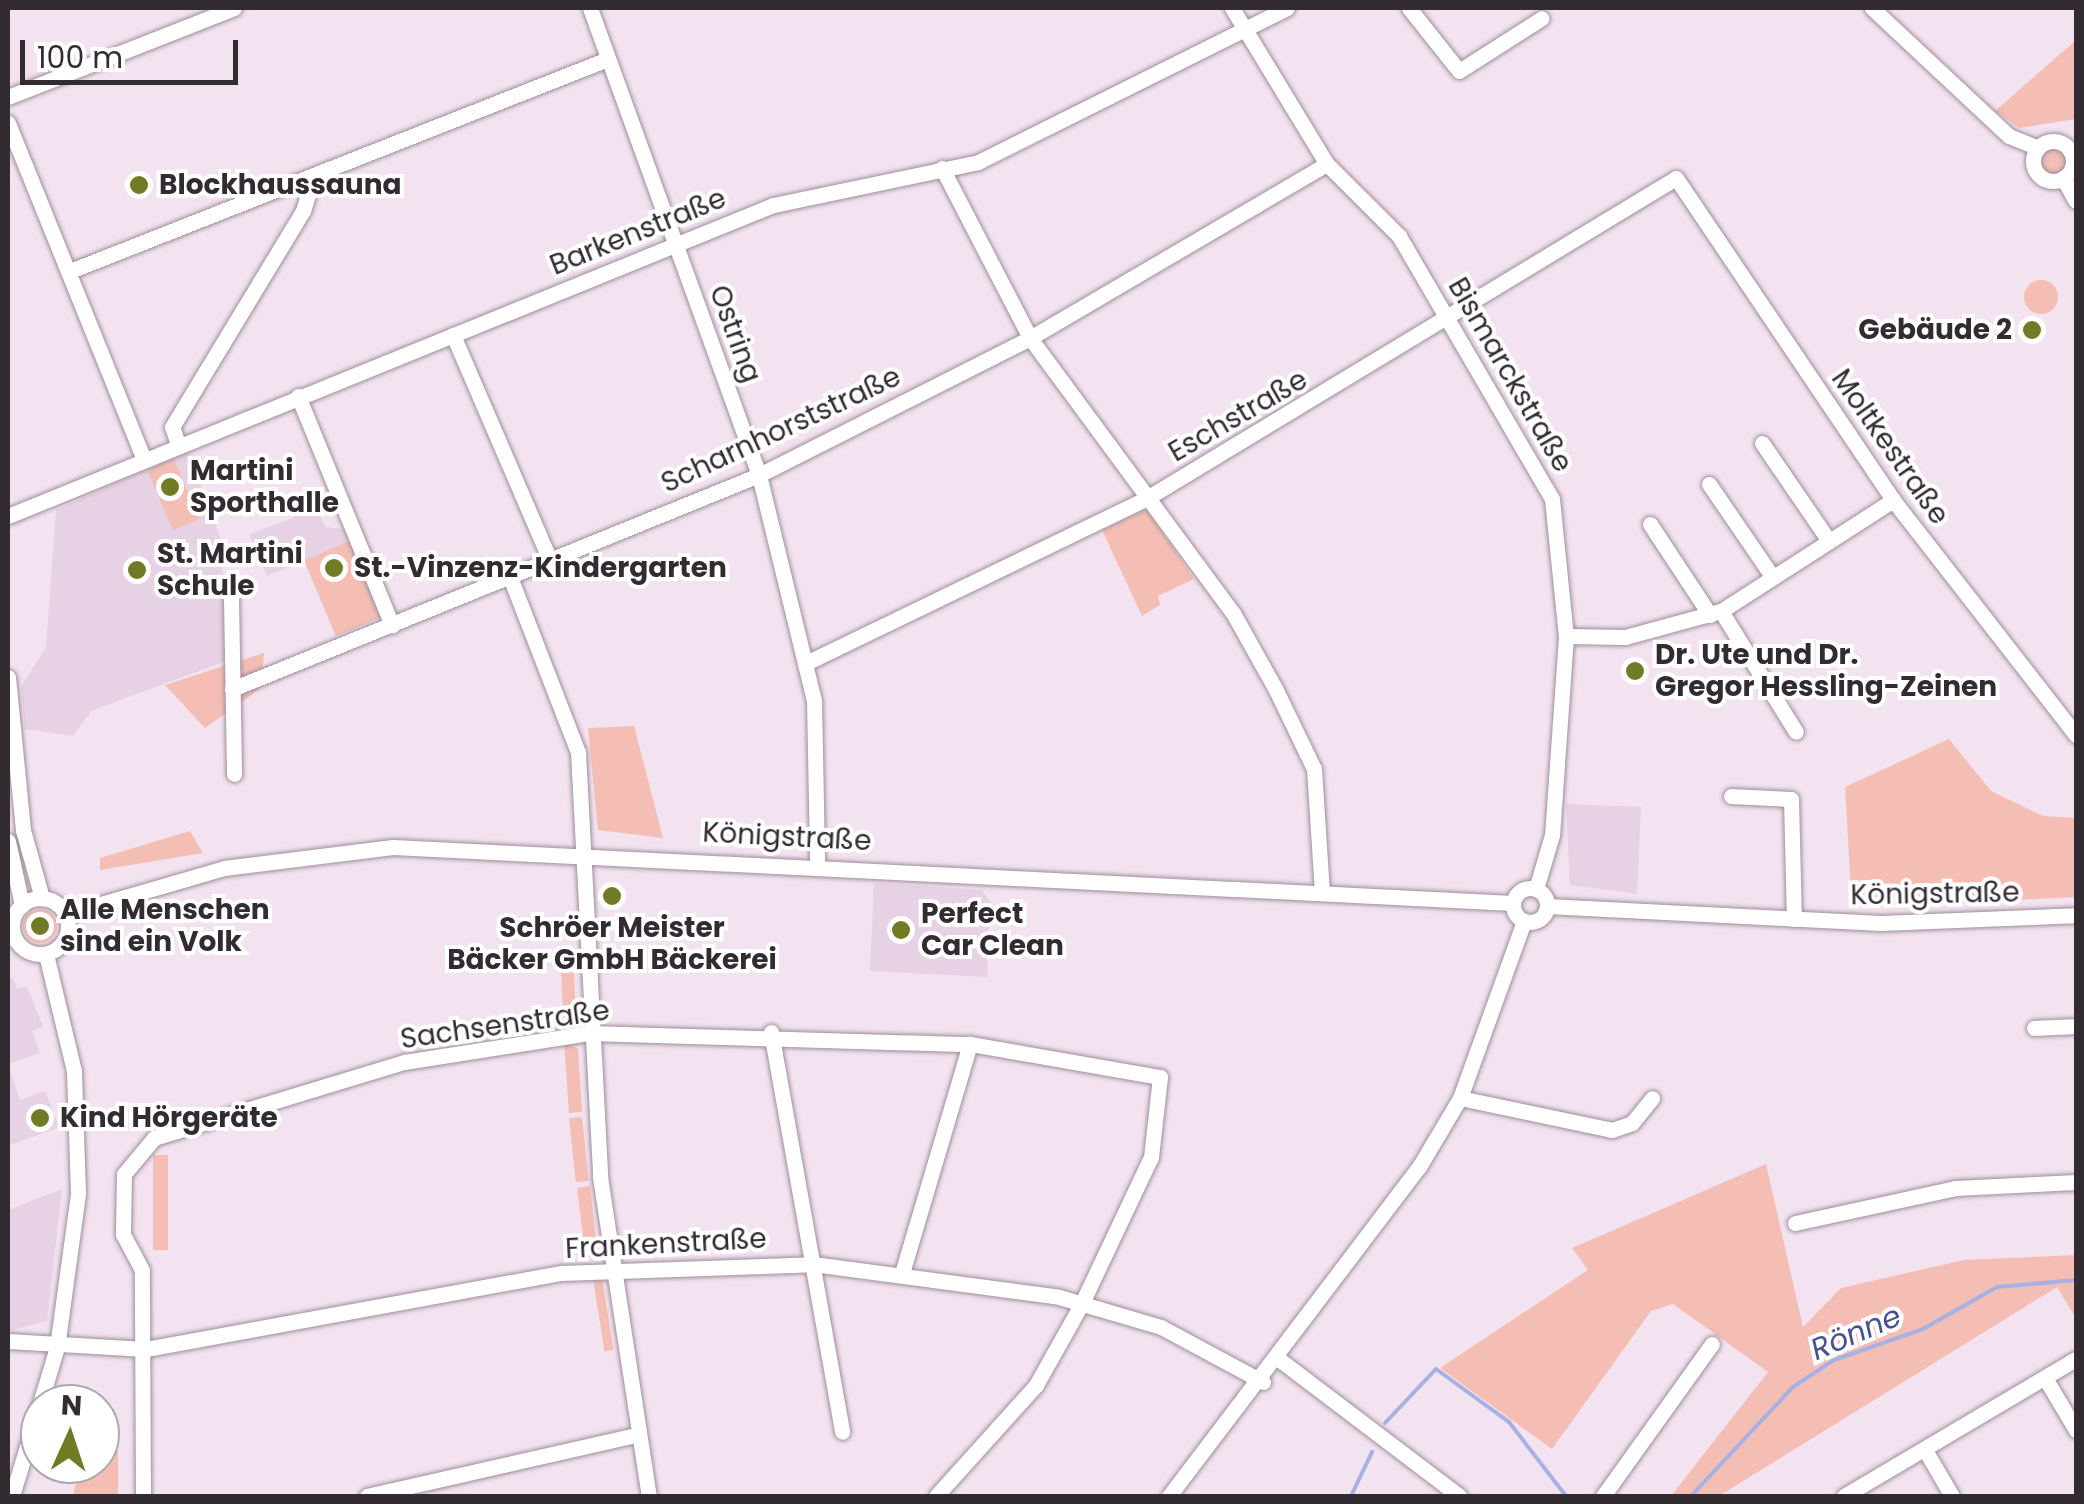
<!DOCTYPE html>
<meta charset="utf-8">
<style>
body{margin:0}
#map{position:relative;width:2084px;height:1504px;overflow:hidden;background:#f3e2f0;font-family:Poppins,sans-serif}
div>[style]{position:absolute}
.built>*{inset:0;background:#e7d1e4}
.green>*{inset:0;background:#f4beb5;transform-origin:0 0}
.round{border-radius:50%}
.stream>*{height:4px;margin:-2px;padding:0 2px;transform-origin:2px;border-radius:2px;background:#a6b2e3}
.roads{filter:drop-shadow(0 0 2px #9e8e9b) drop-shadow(0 0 2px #9e8e9b)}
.minor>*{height:15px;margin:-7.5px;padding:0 7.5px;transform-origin:7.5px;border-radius:7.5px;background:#fff}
.minor>.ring{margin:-7.5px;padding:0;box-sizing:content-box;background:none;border:15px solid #fff;border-radius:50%}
.dots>*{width:28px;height:28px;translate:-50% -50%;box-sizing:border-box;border:5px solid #fff;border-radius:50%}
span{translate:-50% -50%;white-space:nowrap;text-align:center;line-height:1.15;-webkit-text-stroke:8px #fff;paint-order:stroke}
.poi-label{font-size:28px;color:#322b31;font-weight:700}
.left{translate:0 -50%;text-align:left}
.right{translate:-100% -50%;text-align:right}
.street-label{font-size:28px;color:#322b31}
.water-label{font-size:30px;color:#47518f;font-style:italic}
.frame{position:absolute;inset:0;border:10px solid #322b31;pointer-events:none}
.north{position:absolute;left:20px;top:1384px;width:100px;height:100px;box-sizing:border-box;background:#fff;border:2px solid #adaaad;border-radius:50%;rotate:3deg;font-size:28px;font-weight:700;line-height:40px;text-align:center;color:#322b31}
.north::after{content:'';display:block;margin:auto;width:35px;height:45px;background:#717a25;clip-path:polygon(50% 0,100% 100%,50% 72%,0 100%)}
.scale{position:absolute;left:20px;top:40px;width:218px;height:45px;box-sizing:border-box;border:5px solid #322b31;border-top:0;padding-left:12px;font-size:30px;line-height:35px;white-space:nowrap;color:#322b31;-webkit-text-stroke:8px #fff;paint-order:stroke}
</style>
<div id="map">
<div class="built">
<div style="clip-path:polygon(188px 451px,222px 542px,226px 661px,91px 711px,73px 736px,25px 729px,21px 687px,46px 647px,56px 510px)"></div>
<div style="clip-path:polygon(312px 495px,325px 527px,344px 529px,382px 617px,336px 636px,304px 561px,267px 576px,249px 534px,294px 518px,289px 505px)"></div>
<div style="clip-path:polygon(1566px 804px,1641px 807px,1637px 894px,1570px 885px)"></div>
<div style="clip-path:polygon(874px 883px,982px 890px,990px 902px,987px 977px,870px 971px)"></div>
<div style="clip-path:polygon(13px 977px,17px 989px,27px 986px,43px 1027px,32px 1031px,40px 1053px,8px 1064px,20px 1100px,45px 1091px,59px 1127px,8px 1146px,8px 980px)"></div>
<div style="clip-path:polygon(62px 1189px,47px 1321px,8px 1331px,8px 1210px)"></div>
</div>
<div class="green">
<div style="clip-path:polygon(2076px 40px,2076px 119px,2019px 128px,1995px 111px)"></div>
<div class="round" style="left:2036px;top:144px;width:34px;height:34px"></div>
<div class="round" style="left:2024px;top:280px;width:34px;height:34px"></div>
<div style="left:174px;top:459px;width:65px;height:29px;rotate:67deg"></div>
<div style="clip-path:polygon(1147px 509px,1194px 579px,1158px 596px,1160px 605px,1142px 616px,1102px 530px)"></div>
<div style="left:350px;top:541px;width:82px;height:50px;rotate:67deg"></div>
<div style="clip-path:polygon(264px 653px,261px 688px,205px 728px,165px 685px)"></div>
<div style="clip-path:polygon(634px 726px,663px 838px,598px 830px,588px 728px)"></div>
<div style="clip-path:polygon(1949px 739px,1991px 791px,2043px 816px,2076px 818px,2076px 897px,1852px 908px,1845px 787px)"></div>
<div style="clip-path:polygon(190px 831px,203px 853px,100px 870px,100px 858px)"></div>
<div class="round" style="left:23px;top:909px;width:34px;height:34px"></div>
<div style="clip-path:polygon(561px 971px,574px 973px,576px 1023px,564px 1030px)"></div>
<div style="clip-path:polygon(564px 1042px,578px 1049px,582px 1112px,569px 1113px)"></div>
<div style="left:582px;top:1117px;width:64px;height:13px;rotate:84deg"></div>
<div style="left:153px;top:1155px;width:15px;height:95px"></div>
<div style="clip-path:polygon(1766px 1164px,1803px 1327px,1841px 1288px,1964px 1260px,2076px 1255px,2076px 1318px,2057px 1287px,1719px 1496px,1671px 1496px,1768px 1372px,1673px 1304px,1651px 1311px,1552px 1449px,1440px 1368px,1588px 1270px,1572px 1248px)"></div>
<div style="clip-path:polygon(590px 1186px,597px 1250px,586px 1260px,577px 1188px)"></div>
<div style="left:602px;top:1278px;width:73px;height:9px;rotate:81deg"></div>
<div style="clip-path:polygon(100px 1451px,118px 1451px,118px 1496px,73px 1496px,79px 1467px,100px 1464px)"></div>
</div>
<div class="stream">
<div style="left:1385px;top:1423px;width:74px;rotate:-46.6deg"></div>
<div style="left:1436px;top:1369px;width:90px;rotate:36deg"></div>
<div style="left:1509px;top:1422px;width:93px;rotate:52.4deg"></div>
<div style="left:1351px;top:1496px;width:49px;rotate:-64.5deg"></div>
<div style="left:1691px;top:1496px;width:149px;rotate:-46.9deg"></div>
<div style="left:1793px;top:1387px;width:49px;rotate:-33.4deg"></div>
<div style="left:1834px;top:1360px;width:94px;rotate:-19.2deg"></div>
<div style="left:1923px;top:1329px;width:85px;rotate:-29.6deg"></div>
<div style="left:1997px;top:1287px;width:79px;rotate:-5.1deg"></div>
</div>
<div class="roads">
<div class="minor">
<div style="left:590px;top:8px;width:497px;rotate:70.1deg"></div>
<div style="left:759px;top:475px;width:232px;rotate:76.3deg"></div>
<div style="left:814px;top:700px;width:163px;rotate:88.9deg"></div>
<div style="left:1232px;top:8px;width:183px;rotate:58.7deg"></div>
<div style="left:1327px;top:164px;width:102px;rotate:45deg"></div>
<div style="left:1399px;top:236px;width:304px;rotate:59.8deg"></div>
<div style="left:1552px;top:499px;width:138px;rotate:84.2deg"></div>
<div style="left:1566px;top:636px;width:199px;rotate:94deg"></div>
<div style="left:1552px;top:835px;width:56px;rotate:106.5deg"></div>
<div style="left:1409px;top:8px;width:80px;rotate:51.6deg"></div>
<div style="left:1459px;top:71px;width:98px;rotate:-32.6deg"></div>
<div style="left:1872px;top:8px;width:187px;rotate:43.1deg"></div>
<div style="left:2009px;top:136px;width:31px;rotate:22deg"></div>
<div style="left:8px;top:97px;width:243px;rotate:-21.5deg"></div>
<div style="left:8px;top:123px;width:362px;rotate:68deg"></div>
<div class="ring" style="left:2033px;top:141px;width:25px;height:25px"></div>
<div style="left:942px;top:168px;width:191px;rotate:62.6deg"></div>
<div style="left:1030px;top:338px;width:342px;rotate:53.6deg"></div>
<div style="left:1233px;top:613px;width:88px;rotate:60.8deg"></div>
<div style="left:1276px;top:690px;width:88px;rotate:64.3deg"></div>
<div style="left:1314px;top:769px;width:124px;rotate:86.3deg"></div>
<div style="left:2063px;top:178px;width:26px;rotate:61deg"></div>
<div style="left:70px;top:271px;width:575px;rotate:-21.52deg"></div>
<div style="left:453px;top:335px;width:243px;rotate:66.7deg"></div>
<div style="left:298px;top:396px;width:248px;rotate:67.7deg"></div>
<div style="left:1762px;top:443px;width:115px;rotate:55.6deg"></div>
<div style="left:178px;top:444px;width:18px;rotate:-109deg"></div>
<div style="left:172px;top:427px;width:253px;rotate:-58.8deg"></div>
<div style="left:303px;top:211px;width:34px;rotate:-73deg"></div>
<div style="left:1709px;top:484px;width:112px;rotate:55.6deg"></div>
<div style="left:8px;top:516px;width:826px;rotate:-22.12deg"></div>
<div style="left:773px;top:205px;width:209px;rotate:-11.8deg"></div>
<div style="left:978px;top:162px;width:345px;rotate:-26.5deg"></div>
<div style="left:1650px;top:524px;width:109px;rotate:56.6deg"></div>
<div style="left:510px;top:577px;width:188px;rotate:68.8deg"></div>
<div style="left:578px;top:752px;width:426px;rotate:87deg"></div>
<div style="left:600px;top:1177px;width:323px;rotate:81.3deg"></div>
<div style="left:231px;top:598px;width:176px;rotate:89deg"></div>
<div style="left:1721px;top:611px;width:142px;rotate:58.2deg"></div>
<div style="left:1566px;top:636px;width:59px;rotate:1deg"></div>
<div style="left:1625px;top:637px;width:99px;rotate:-15.2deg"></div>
<div style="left:1721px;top:611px;width:205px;rotate:-32.8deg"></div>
<div style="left:806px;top:663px;width:379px;rotate:-25.8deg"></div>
<div style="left:1147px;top:498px;width:618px;rotate:-31.17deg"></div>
<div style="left:1676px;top:178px;width:388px;rotate:56deg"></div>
<div style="left:1893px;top:500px;width:298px;rotate:52.1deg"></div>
<div style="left:8px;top:677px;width:154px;rotate:84.4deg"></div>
<div style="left:23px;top:830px;width:71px;rotate:74.4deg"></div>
<div style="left:232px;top:689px;width:569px;rotate:-22.1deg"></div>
<div style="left:759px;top:475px;width:304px;rotate:-26.8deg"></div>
<div style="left:1030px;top:338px;width:344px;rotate:-30.4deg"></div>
<div style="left:1731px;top:796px;width:60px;rotate:2.9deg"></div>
<div style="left:1791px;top:799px;width:120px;rotate:88.6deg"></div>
<div style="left:8px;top:841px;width:66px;rotate:77.7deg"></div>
<div class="ring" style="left:1513px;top:888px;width:19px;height:19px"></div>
<div class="ring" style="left:12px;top:898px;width:41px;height:41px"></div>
<div style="left:1547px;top:906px;width:334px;rotate:2.9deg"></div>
<div style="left:1881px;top:923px;width:195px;rotate:-2.3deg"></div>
<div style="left:66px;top:914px;width:165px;rotate:-16.2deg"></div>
<div style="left:224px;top:868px;width:170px;rotate:-7.1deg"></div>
<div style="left:393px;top:847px;width:1121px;rotate:2.86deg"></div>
<div style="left:2034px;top:1028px;width:42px;rotate:-2.7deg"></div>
<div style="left:771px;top:1032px;width:406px;rotate:79.9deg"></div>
<div style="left:1460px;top:1098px;width:155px;rotate:11.9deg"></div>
<div style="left:1612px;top:1130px;width:21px;rotate:-19deg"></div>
<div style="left:1632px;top:1123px;width:32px;rotate:-51deg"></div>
<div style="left:1795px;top:1223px;width:164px;rotate:-12.3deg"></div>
<div style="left:1955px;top:1188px;width:121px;rotate:-2.8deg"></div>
<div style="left:903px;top:1270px;width:236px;rotate:-73.5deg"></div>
<div style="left:8px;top:1341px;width:138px;rotate:3.3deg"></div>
<div style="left:146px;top:1349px;width:422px;rotate:-10.4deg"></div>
<div style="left:561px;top:1273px;width:252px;rotate:-2deg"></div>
<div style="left:813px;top:1264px;width:248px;rotate:7.6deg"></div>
<div style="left:1059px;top:1297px;width:106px;rotate:16.4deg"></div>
<div style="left:1161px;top:1327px;width:116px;rotate:28.3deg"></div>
<div style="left:1280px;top:1360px;width:225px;rotate:37.2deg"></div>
<div style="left:2045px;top:1378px;width:61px;rotate:59.2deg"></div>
<div style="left:1925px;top:1450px;width:53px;rotate:59.6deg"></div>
<div style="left:12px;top:1496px;width:156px;rotate:-73.2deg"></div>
<div style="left:57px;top:1347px;width:155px;rotate:-82.2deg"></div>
<div style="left:78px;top:1193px;width:122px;rotate:-91.9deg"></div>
<div style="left:74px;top:1071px;width:120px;rotate:-103.5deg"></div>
<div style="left:143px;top:1496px;width:226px;rotate:-90.3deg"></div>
<div style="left:142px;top:1270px;width:40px;rotate:-118deg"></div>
<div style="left:123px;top:1235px;width:61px;rotate:-89.1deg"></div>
<div style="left:124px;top:1174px;width:47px;rotate:-50.2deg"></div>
<div style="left:154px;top:1138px;width:261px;rotate:-16.9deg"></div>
<div style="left:404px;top:1062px;width:187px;rotate:-8.9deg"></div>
<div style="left:589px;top:1033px;width:381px;rotate:1.7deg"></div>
<div style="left:970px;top:1044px;width:193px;rotate:9.9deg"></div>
<div style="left:1160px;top:1077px;width:81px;rotate:96.4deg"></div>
<div style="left:1151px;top:1157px;width:161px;rotate:115.3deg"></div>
<div style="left:1082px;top:1303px;width:94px;rotate:119.3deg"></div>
<div style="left:1036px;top:1385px;width:149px;rotate:132deg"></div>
<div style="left:367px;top:1496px;width:276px;rotate:-12.8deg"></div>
<div style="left:1169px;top:1496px;width:413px;rotate:-52.8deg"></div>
<div style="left:1419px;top:1167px;width:80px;rotate:-59.3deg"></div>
<div style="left:1460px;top:1098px;width:188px;rotate:-70.1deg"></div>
<div style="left:1603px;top:1496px;width:187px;rotate:-54.4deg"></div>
<div style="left:1844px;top:1496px;width:269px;rotate:-30.6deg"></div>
</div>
</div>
<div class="dots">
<div style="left:139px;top:185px;background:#717a25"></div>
<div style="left:2032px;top:330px;background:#717a25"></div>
<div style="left:170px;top:487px;background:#717a25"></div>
<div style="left:334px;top:568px;background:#717a25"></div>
<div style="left:137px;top:570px;background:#717a25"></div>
<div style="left:1635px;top:671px;background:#717a25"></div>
<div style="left:612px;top:896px;background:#717a25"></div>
<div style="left:40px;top:926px;background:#717a25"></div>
<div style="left:901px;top:930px;background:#717a25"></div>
<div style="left:40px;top:1118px;background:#717a25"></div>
</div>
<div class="poi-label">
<span class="left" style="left:159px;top:185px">Blockhaussauna</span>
<span class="right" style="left:2012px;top:330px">Gebäude 2</span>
<span class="left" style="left:190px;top:487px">Martini<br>Sporthalle</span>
<span class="left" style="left:157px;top:570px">St. Martini<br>Schule</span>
<span class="left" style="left:354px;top:568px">St.-Vinzenz-Kindergarten</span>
<span class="left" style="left:1655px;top:671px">Dr. Ute und Dr.<br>Gregor Hessling-Zeinen</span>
<span class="left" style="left:60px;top:926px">Alle Menschen<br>sind ein Volk</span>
<span class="left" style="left:921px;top:930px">Perfect<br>Car Clean</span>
<span style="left:612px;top:944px">Schröer Meister<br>Bäcker GmbH Bäckerei</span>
<span class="left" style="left:60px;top:1118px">Kind Hörgeräte</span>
</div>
<div class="street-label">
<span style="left:638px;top:232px;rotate:-22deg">Barkenstraße</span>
<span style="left:735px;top:334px;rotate:70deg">Ostring</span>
<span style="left:1510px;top:375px;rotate:60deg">Bismarckstraße</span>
<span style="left:1238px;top:416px;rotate:-30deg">Eschstraße</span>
<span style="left:781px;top:430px;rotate:-25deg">Scharnhorststraße</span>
<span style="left:1890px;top:447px;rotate:55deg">Moltkestraße</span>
<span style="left:787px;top:837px;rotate:3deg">Königstraße</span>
<span style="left:1935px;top:894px;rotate:-1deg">Königstraße</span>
<span style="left:505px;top:1025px;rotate:-8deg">Sachsenstraße</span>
<span style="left:666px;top:1244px;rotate:-3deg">Frankenstraße</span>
</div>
<div class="water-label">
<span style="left:1856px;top:1333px;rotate:-23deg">Rönne</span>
</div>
<div class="frame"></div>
<div class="north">N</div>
<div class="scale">100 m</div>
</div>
